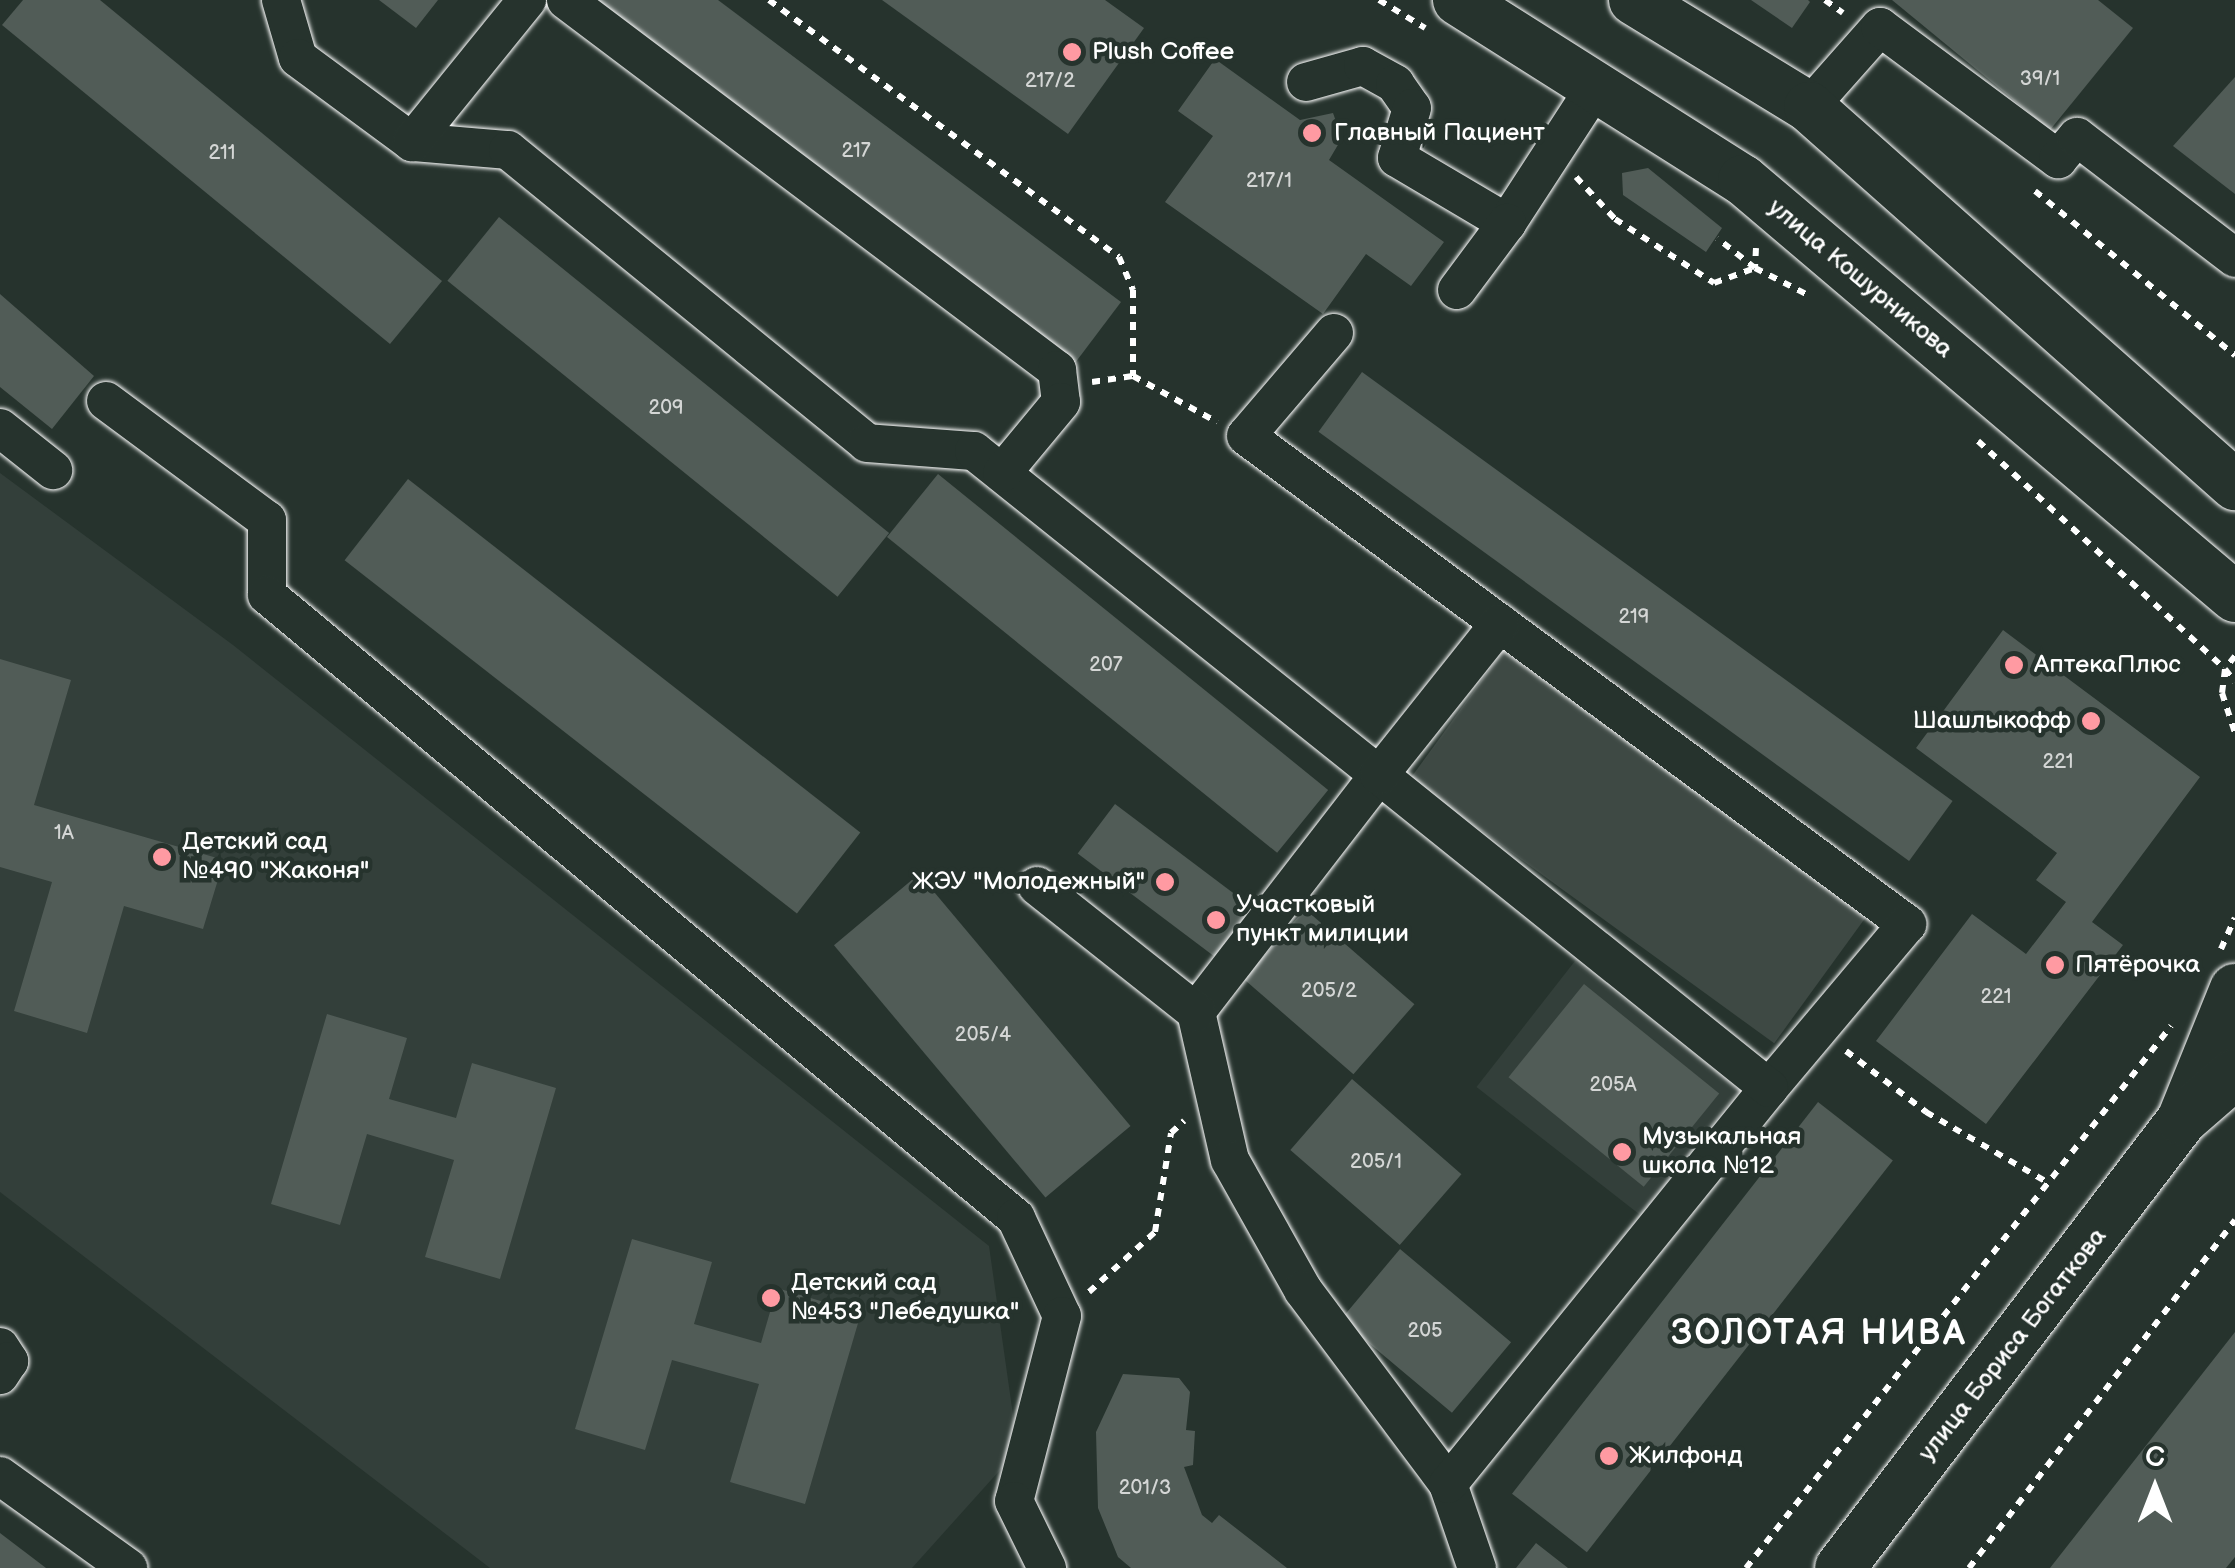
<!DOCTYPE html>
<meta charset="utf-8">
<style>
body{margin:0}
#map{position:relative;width:2235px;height:1568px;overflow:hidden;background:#26332d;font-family:"Balsamiq Sans",sans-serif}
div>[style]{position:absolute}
.built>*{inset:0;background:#333f3a;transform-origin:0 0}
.green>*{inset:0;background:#3e4944;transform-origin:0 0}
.building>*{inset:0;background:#515c57;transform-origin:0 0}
.path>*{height:6px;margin-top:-3px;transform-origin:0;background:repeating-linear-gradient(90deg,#fff 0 8px,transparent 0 16px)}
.roads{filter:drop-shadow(0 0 2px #fff) drop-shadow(0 0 2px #fff)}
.minor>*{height:38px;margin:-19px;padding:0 19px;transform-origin:19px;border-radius:19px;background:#26332d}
.major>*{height:50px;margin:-25px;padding:0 25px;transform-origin:25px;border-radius:25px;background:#26332d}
.dots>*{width:28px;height:28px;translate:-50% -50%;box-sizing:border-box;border:5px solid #26332d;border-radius:50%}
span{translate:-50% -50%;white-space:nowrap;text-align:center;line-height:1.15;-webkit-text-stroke:9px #26332d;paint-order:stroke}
.number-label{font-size:20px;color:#d4d6d5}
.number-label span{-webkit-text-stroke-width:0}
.poi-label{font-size:25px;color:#fff}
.left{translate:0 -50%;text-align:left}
.right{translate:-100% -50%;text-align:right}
.street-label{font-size:25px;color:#fff}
.district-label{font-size:35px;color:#fff;font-weight:700;letter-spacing:2.5px}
.north{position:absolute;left:2105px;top:1438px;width:100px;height:100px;-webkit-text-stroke:8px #26332d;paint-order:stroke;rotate:0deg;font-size:28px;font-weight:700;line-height:40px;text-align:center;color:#fff}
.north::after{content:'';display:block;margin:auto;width:35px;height:45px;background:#fff;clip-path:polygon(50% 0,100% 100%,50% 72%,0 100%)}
</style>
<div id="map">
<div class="built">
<div style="clip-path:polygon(0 473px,233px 645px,989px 1246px,1018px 1450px,912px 1568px,490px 1568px,0 1192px)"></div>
<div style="left:1575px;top:961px;width:209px;height:160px;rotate:38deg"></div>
</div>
<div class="green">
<div style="left:1503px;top:651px;width:450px;height:158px;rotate:36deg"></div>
</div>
<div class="building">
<div style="clip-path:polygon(23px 0,100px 0,442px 281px,390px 344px,2px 25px)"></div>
<div style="clip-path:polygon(379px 0,438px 0,416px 28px)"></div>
<div style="clip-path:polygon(590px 0,718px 0,1121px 302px,1075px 363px)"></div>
<div style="clip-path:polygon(882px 0,1105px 0,1144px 28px,1068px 134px)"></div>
<div style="clip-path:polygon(1751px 0,1808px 0,1810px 2px,1792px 28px)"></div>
<div style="clip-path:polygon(1892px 0,2098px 0,2133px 28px,2050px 130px)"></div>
<div style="clip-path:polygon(1215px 59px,1300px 120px,1333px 113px,1342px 138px,1329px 160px,1444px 242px,1411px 286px,1366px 254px,1323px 314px,1165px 202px,1213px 136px,1178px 111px)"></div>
<div style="clip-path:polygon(2235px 77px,2235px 194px,2173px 146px)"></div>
<div style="clip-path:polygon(1648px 168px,1722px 228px,1706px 252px,1623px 195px,1622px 173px)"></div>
<div style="left:499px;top:217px;width:502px;height:82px;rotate:39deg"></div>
<div style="clip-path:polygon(0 294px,94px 376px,52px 429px,0 387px)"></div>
<div style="left:1362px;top:372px;width:730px;height:74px;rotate:36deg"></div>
<div style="left:938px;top:474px;width:502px;height:81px;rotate:39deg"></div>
<div style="left:408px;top:479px;width:574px;height:103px;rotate:38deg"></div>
<div style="clip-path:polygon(2003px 630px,2200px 777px,2092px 922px,2123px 945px,1986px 1124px,1876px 1041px,1972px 914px,2026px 954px,2066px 902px,2036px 880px,2057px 853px,1916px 748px)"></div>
<div style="clip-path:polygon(0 659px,71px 680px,34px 805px,224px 860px,203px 929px,124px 906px,87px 1033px,14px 1011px,52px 882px,0 867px)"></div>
<div style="left:1115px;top:804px;width:175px;height:62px;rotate:37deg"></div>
<div style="left:919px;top:874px;width:329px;height:111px;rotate:50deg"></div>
<div style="left:1305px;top:909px;width:145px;height:93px;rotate:41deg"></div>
<div style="left:1584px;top:984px;width:174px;height:120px;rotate:39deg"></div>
<div style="clip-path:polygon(327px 1014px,407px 1038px,389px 1099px,456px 1118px,472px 1063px,556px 1088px,500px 1279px,425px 1257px,454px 1160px,367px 1134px,340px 1225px,271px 1204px)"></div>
<div style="left:1352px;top:1079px;width:145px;height:94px;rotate:41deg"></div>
<div style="left:1818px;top:1102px;width:95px;height:497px;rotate:38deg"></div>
<div style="clip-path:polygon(632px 1239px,712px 1262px,694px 1324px,761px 1343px,777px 1288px,861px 1313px,805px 1504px,730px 1482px,759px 1384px,672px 1360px,645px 1450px,575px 1429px)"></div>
<div style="left:1400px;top:1249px;width:145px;height:92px;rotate:40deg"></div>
<div style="clip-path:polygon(2235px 1332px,2235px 1557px,2226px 1568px,2050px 1568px)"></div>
<div style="clip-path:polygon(1123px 1374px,1179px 1378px,1190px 1392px,1186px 1430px,1195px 1431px,1193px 1465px,1184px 1467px,1202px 1515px,1212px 1523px,1219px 1515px,1287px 1568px,1131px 1568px,1118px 1557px,1098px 1508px,1096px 1432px)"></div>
<div style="clip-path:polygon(0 1533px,46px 1568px,0 1568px)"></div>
<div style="clip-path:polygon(1536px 1543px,1559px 1561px,1568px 1568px,1516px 1568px)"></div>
</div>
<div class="path">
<div style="left:769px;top:0;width:434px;rotate:36.3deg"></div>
<div style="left:1119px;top:257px;width:36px;rotate:67deg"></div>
<div style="left:1133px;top:290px;width:86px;rotate:90deg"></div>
<div style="left:1379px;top:0;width:54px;rotate:31.3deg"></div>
<div style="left:1825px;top:0;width:22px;rotate:36deg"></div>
<div style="left:1576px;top:177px;width:57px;rotate:47.1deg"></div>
<div style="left:1615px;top:219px;width:118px;rotate:32.9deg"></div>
<div style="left:1714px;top:283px;width:44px;rotate:-20.1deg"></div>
<div style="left:1755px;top:268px;width:48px;rotate:-141.7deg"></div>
<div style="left:2035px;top:191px;width:259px;rotate:39.4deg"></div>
<div style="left:1756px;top:248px;width:20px;rotate:93deg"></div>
<div style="left:1755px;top:268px;width:57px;rotate:27deg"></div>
<div style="left:1092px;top:382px;width:41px;rotate:-8.3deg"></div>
<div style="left:1133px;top:376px;width:96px;rotate:28.7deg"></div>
<div style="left:1978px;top:441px;width:336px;rotate:42.7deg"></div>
<div style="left:2225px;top:669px;width:24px;rotate:97deg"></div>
<div style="left:2222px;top:693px;width:42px;rotate:72deg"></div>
<div style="left:2235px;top:656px;width:16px;rotate:128deg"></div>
<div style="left:2225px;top:669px;width:16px;rotate:52deg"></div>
<div style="left:2221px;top:949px;width:34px;rotate:-66deg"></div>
<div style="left:1846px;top:1051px;width:101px;rotate:37.3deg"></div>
<div style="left:1926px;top:1112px;width:143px;rotate:30.1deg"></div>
<div style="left:1089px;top:1292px;width:89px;rotate:-42.3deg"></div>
<div style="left:1155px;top:1232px;width:100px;rotate:-80.8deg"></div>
<div style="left:1171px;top:1133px;width:18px;rotate:-43deg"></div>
<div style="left:1746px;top:1568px;width:689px;rotate:-51.9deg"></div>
<div style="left:1969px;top:1568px;width:438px;rotate:-52.6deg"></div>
</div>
<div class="roads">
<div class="minor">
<div style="left:281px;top:0;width:60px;rotate:73.7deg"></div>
<div style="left:298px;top:58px;width:142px;rotate:36.4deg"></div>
<div style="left:412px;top:142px;width:96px;rotate:4.8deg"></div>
<div style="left:508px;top:150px;width:463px;rotate:39.2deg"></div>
<div style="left:867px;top:443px;width:107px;rotate:4.3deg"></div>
<div style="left:974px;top:451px;width:519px;rotate:38.66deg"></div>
<div style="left:1379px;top:775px;width:299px;rotate:127.7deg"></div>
<div style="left:1196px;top:1012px;width:152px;rotate:77.1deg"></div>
<div style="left:1230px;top:1160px;width:149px;rotate:60.7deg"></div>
<div style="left:1303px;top:1290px;width:242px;rotate:53.2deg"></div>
<div style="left:1448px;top:1484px;width:89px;rotate:71deg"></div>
<div style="left:566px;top:0;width:615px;rotate:37deg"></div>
<div style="left:1057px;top:370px;width:32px;rotate:83deg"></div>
<div style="left:1061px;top:402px;width:92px;rotate:129.7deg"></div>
<div style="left:1306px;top:82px;width:59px;rotate:-15.7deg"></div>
<div style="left:1363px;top:66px;width:37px;rotate:29deg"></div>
<div style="left:1395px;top:84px;width:29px;rotate:55deg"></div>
<div style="left:1412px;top:108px;width:52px;rotate:106.7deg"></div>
<div style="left:1397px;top:158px;width:128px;rotate:30.6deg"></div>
<div style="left:1507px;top:223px;width:163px;rotate:-57deg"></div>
<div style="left:1809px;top:107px;width:107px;rotate:-48.4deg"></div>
<div style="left:1880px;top:27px;width:222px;rotate:36.6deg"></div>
<div style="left:2058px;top:159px;width:29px;rotate:-49deg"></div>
<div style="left:2077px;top:137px;width:199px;rotate:37.4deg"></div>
<div style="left:412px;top:142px;width:183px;rotate:-51deg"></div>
<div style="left:1457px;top:290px;width:84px;rotate:-53.3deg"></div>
<div style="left:1334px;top:333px;width:135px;rotate:130.5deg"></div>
<div style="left:1246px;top:436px;width:822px;rotate:36.44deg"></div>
<div style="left:1907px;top:924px;width:214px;rotate:130.1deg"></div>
<div style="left:106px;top:401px;width:200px;rotate:36.5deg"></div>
<div style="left:267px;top:520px;width:75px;rotate:90deg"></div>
<div style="left:267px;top:595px;width:974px;rotate:39.75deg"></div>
<div style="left:1016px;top:1218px;width:108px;rotate:64.9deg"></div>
<div style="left:1062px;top:1316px;width:191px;rotate:104.5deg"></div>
<div style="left:1014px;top:1501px;width:75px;rotate:63.8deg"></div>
<div style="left:0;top:428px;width:68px;rotate:38.4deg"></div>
<div style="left:1037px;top:886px;width:203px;rotate:38.4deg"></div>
<div style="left:0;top:1347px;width:17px;rotate:57deg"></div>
<div style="left:9px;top:1361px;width:17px;rotate:123deg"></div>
<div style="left:0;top:1476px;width:158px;rotate:35.7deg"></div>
<div style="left:1448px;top:1484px;width:510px;rotate:-50.97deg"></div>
<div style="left:1769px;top:1088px;width:500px;rotate:-141.25deg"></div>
<div style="left:1379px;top:775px;width:194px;rotate:-51.5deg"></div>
</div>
<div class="major">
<div style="left:1458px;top:0;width:337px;rotate:32.3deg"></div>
<div style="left:1743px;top:180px;width:645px;rotate:40.28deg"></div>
<div style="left:1634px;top:0;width:205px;rotate:31.4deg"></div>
<div style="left:1809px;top:107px;width:570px;rotate:41.58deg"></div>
<div style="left:2184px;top:1115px;width:136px;rotate:-68deg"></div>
<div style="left:1840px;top:1568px;width:564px;rotate:-52.64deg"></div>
<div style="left:2182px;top:1120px;width:70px;rotate:-41deg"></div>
</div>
</div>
<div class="dots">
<div style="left:1072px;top:52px;background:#ff9aa2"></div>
<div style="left:1312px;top:133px;background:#ff9aa2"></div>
<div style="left:2014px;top:665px;background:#ff9aa2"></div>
<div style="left:2091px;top:721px;background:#ff9aa2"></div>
<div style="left:162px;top:857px;background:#ff9aa2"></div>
<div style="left:1165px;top:882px;background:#ff9aa2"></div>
<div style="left:1216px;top:920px;background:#ff9aa2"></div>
<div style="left:2055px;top:965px;background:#ff9aa2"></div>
<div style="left:1622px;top:1152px;background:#ff9aa2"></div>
<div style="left:771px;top:1298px;background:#ff9aa2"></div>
<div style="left:1609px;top:1456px;background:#ff9aa2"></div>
</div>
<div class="number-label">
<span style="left:2040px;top:79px">39/1</span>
<span style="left:1050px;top:81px">217/2</span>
<span style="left:856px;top:151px">217</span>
<span style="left:222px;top:153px">211</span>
<span style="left:1269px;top:181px">217/1</span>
<span style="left:666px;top:408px">209</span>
<span style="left:1634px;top:617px">219</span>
<span style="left:1106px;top:665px">207</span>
<span style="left:2058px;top:762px">221</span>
<span style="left:64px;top:833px">1А</span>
<span style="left:1329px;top:991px">205/2</span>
<span style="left:1996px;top:997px">221</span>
<span style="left:983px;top:1035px">205/4</span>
<span style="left:1613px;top:1085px">205А</span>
<span style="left:1376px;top:1162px">205/1</span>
<span style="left:1425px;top:1331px">205</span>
<span style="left:1145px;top:1488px">201/3</span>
</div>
<div class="poi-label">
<span class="left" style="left:1092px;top:52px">Plush Coffee</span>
<span class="left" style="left:1334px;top:133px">Главный Пациент</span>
<span class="left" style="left:2034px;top:665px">АптекаПлюс</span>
<span class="right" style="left:2071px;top:721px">Шашлыкофф</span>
<span class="left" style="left:182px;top:857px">Детский сад<br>№490 "Жаконя"</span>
<span class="right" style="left:1145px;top:882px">ЖЭУ "Молодежный"</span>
<span class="left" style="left:1236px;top:920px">Участковый<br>пункт милиции</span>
<span class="left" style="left:2075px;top:965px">Пятёрочка</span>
<span class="left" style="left:1642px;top:1152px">Музыкальная<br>школа №12</span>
<span class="left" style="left:791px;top:1298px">Детский сад<br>№453 "Лебедушка"</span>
<span class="left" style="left:1629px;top:1456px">Жилфонд</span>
</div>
<div class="street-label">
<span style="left:1860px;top:279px;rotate:40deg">улица Кошурникова</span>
<span style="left:2013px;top:1345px;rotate:-52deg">улица Бориса Богаткова</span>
</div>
<div class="district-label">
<span style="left:1819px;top:1334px">ЗОЛОТАЯ НИВА</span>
</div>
<div class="north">С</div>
</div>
